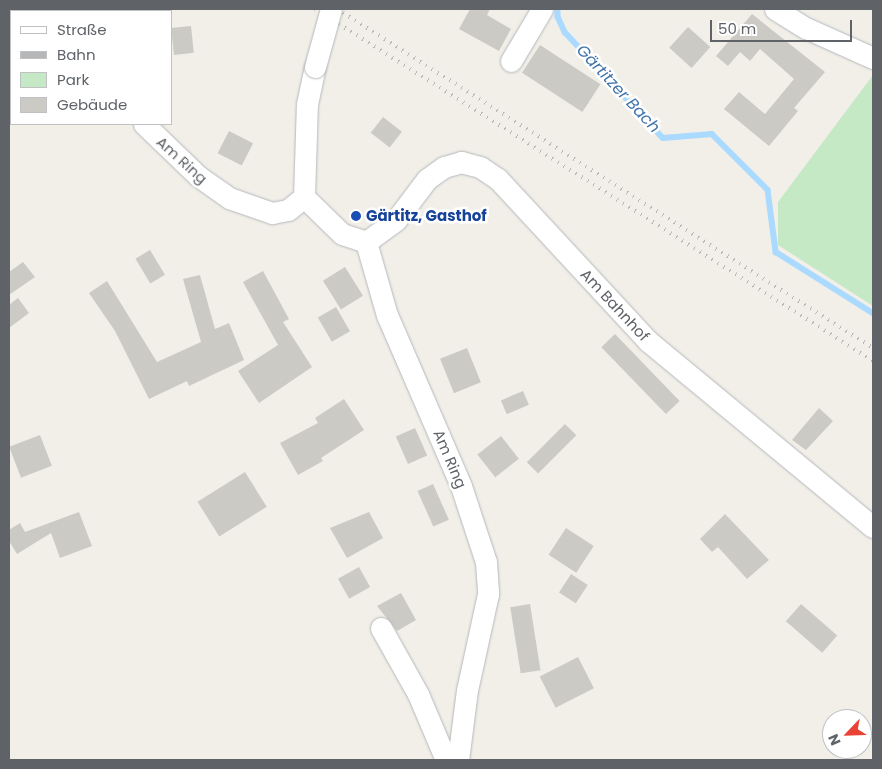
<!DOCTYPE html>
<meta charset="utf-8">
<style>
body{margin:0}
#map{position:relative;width:882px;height:769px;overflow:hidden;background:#f1efe8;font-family:Poppins,sans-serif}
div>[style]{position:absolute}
.green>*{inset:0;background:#c5e8c5}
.stream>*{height:5.5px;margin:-2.75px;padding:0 2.75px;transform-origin:2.75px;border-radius:2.75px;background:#aadaff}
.building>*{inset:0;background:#cccac5;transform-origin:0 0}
.roads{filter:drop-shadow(0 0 1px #b5b8bc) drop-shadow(0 0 1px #b5b8bc)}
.minor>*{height:21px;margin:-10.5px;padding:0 10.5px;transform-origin:10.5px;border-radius:10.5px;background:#fff}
.rail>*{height:4px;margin-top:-2px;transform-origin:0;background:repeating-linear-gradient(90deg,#b6b7b8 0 1px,transparent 0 7px)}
.bridges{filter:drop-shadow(0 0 1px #b5b8bc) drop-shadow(0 0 1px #b5b8bc)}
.minor-bridge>*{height:21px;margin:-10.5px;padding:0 10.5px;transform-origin:10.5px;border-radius:10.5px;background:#fff}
.dots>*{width:14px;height:14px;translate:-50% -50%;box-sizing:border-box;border:2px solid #fff;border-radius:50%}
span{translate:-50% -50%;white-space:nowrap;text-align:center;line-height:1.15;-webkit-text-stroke:5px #fff;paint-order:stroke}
.street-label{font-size:15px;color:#5f6368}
.transit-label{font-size:15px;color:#164399;font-weight:700}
.left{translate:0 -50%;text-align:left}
.water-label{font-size:16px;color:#4174aa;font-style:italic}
.frame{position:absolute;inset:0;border:10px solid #5f6368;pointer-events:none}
.legend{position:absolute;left:10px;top:10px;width:162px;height:115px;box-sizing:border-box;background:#fff;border:1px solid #bfc1c3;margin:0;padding:6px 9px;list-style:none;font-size:15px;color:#5f6368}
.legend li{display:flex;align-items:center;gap:10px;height:25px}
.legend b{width:25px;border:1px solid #bfc1c3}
.north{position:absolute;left:822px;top:709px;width:50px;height:50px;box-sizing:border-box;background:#fff;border:1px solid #bfc1c3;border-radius:50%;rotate:246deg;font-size:14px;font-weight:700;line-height:20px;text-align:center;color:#5f6368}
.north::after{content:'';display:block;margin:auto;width:18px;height:22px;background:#ea4335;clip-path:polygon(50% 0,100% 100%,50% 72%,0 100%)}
.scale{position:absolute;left:710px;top:20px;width:142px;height:22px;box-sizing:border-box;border:2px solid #5f6368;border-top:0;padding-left:6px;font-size:15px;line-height:18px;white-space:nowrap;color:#5f6368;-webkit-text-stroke:4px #fff;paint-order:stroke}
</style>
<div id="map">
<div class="green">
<div style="clip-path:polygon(873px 75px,873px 306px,778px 245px,778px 202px)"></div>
</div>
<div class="stream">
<div style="left:558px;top:9px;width:8px;rotate:90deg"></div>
<div style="left:558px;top:17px;width:17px;rotate:65deg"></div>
<div style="left:565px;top:32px;width:144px;rotate:47.2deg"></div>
<div style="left:663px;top:138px;width:49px;rotate:-4.7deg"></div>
<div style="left:712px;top:134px;width:79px;rotate:45deg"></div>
<div style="left:768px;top:190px;width:63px;rotate:82.6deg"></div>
<div style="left:776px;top:252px;width:115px;rotate:32.2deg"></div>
</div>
<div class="building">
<div style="clip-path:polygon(470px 9px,490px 9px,487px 15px,511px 29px,499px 51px,459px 29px)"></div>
<div style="clip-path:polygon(752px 14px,825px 72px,794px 108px,798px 111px,769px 146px,724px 109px,739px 92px,765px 114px,794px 79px,760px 49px,750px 61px,740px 52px,728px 66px,716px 56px)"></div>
<div style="left:191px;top:26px;width:27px;height:20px;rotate:84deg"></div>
<div style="left:688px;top:27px;width:30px;height:28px;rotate:42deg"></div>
<div style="left:540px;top:45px;width:72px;height:33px;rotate:33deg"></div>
<div style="left:383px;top:117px;width:24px;height:20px;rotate:38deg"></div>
<div style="left:229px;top:131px;width:27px;height:25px;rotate:27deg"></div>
<div style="left:150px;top:250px;width:29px;height:17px;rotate:59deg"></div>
<div style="clip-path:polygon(23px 262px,35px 277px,9px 295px,9px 272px)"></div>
<div style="left:345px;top:267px;width:34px;height:26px;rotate:58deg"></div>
<div style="clip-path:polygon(263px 271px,289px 319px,283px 322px,312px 367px,259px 403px,238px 371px,278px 345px,243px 282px)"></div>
<div style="clip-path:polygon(200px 275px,215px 329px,229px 323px,244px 360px,189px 386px,187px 381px,149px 399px,115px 331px,89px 293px,107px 281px,157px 362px,201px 342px,183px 279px)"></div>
<div style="clip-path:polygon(18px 298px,29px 313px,9px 328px,9px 305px)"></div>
<div style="left:336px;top:307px;width:28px;height:21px;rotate:60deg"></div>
<div style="left:615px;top:334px;width:93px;height:19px;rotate:46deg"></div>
<div style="left:467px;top:348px;width:37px;height:29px;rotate:68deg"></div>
<div style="left:523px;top:391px;width:15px;height:24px;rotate:67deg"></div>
<div style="clip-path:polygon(344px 399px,364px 430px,321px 458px,323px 461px,298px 475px,280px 443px,318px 423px,315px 418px)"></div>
<div style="clip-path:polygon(819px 408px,833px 421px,806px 450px,792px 440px)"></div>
<div style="left:565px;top:424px;width:16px;height:54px;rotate:45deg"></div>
<div style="left:415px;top:428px;width:30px;height:21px;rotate:66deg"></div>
<div style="left:40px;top:435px;width:33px;height:33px;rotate:69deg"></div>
<div style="left:501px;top:436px;width:29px;height:30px;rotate:52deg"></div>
<div style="left:245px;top:472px;width:41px;height:56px;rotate:58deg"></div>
<div style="left:433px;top:484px;width:39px;height:17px;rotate:66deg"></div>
<div style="clip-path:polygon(79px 512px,92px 546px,60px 558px,51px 533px,17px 554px,9px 541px,9px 530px,20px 523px,25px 532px)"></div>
<div style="clip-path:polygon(369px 512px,383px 538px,347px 558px,330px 528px)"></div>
<div style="clip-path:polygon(725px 514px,769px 560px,747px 579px,718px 547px,712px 552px,700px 539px)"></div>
<div style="left:566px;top:528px;width:33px;height:32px;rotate:33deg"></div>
<div style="left:359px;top:567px;width:23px;height:24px;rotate:61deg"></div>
<div style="left:571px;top:574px;width:20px;height:22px;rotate:33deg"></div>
<div style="clip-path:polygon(401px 593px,416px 620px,397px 631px,377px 606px)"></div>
<div style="left:530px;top:604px;width:67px;height:20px;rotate:81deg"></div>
<div style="left:801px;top:604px;width:48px;height:23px;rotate:41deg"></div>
<div style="left:578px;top:657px;width:35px;height:43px;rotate:63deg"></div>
</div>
<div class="roads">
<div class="minor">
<div style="left:775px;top:9px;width:36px;rotate:32deg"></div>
<div style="left:806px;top:28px;width:73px;rotate:24.1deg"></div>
<div style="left:9px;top:37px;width:2px;rotate:-27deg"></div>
<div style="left:511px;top:61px;width:61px;rotate:-59.2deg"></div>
<div style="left:144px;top:124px;width:75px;rotate:43.9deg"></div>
<div style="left:198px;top:176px;width:38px;rotate:35deg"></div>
<div style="left:229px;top:198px;width:46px;rotate:19.2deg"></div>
<div style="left:272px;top:213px;width:16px;rotate:-11deg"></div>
<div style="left:288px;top:210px;width:21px;rotate:-39deg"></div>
<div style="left:304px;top:197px;width:93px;rotate:-88.2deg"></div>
<div style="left:307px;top:104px;width:38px;rotate:-78deg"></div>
<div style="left:304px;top:197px;width:53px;rotate:44.2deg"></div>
<div style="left:342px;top:234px;width:25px;rotate:18deg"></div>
<div style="left:366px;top:242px;width:37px;rotate:-36deg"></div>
<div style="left:396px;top:220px;width:51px;rotate:-52.9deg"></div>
<div style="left:427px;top:179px;width:21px;rotate:-35deg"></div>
<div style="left:444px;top:167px;width:18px;rotate:-16deg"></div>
<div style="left:461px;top:162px;width:20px;rotate:15deg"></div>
<div style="left:480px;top:167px;width:22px;rotate:34deg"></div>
<div style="left:498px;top:179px;width:221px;rotate:47.2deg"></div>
<div style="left:648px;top:341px;width:292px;rotate:39.6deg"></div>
<div style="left:366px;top:242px;width:76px;rotate:74deg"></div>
<div style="left:387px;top:315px;width:186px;rotate:66.6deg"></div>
<div style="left:461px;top:486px;width:80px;rotate:71.8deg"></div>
<div style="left:486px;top:562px;width:32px;rotate:86deg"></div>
<div style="left:488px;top:594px;width:98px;rotate:102.3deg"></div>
<div style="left:467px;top:690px;width:71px;rotate:97.3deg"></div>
<div style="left:381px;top:628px;width:76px;rotate:60.7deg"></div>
<div style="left:418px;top:694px;width:72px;rotate:67deg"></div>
</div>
</div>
<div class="rail">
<div style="left:315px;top:9px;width:660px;rotate:32.24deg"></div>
<div style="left:337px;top:9px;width:634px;rotate:32.31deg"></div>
</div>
<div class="bridges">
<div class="minor-bridge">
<div style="left:315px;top:67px;width:60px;rotate:-74.6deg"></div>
</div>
</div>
<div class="dots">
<div style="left:356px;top:216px;background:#1a4fb4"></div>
</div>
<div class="street-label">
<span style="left:182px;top:160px;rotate:42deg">Am Ring</span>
<span style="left:615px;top:305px;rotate:47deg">Am Bahnhof</span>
<span style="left:450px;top:459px;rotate:67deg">Am Ring</span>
</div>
<div class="transit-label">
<span class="left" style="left:366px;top:216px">Gärtitz, Gasthof</span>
</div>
<div class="water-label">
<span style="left:618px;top:89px;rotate:47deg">Gärtitzer Bach</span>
</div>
<div class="frame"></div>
<ul class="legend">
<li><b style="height:6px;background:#fff"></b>Straße</li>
<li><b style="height:6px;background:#b6b7b8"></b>Bahn</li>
<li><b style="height:14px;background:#c5e8c5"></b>Park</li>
<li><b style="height:14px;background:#cccac5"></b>Gebäude</li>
</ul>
<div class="north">N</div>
<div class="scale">50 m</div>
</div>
